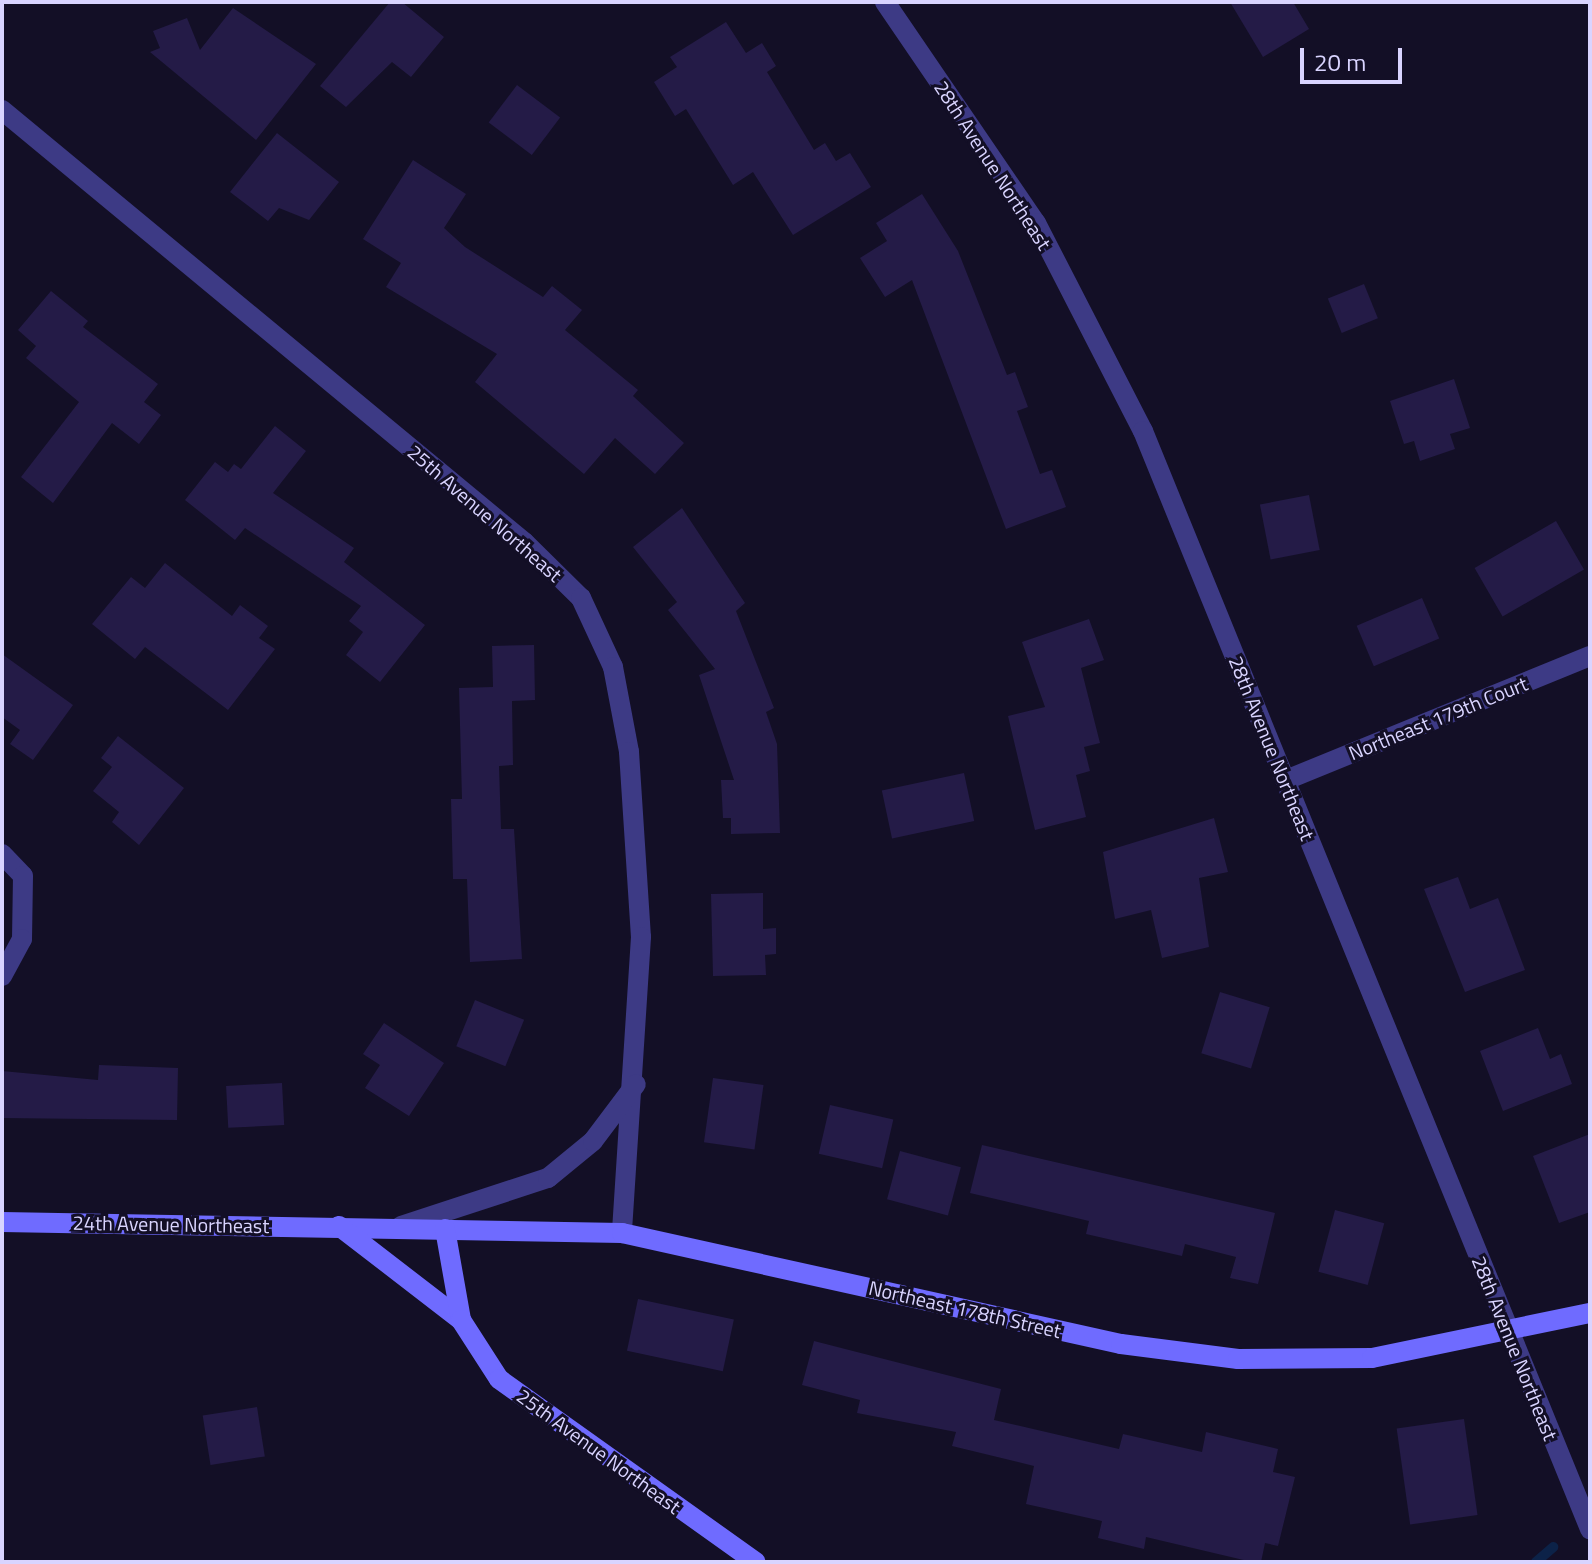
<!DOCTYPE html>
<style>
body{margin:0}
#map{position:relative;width:1592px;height:1564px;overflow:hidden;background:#130f26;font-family:"Titillium Web",sans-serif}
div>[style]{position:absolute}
.stream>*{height:10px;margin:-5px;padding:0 5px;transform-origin:5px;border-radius:5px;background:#0c2248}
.building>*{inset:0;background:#241b47;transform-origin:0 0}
.street>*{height:20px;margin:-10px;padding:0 10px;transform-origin:10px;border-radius:10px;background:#3d3a85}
.secondary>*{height:20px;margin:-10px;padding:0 10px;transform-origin:10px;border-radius:10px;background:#6f6bff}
span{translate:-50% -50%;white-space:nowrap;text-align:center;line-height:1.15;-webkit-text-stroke:6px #130f26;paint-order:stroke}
.street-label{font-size:20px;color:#d9d4ff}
.frame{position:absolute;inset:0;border:4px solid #d9d4ff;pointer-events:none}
.scale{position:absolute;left:1300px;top:48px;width:102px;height:36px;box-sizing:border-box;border:4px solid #d9d4ff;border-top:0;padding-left:10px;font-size:24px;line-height:28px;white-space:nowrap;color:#d9d4ff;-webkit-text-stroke:6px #130f26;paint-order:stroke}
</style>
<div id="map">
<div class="stream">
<div style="left:1536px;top:1562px;width:23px;rotate:-41deg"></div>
</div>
<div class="building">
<div style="clip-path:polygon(390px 2px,402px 2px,444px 37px,411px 77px,392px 62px,346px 107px,320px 86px)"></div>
<div style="clip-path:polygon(1230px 2px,1293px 2px,1309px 29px,1263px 57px)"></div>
<div style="clip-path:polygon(233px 8px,316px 64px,256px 140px,150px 52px,160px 48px,153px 31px,187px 18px,200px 50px)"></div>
<div style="clip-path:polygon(726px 22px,746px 53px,762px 43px,776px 66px,767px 72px,814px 150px,825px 143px,836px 161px,850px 153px,871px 187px,793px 235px,753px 172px,733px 185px,686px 109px,675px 116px,654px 82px,677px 67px,670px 57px)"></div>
<div style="left:517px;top:85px;width:54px;height:47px;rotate:37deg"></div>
<div style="clip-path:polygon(277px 133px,339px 182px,309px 220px,279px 208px,268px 221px,230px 192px)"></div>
<div style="clip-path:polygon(413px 160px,466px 194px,444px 228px,465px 247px,543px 297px,552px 286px,582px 310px,565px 330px,638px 390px,633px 396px,684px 443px,655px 474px,615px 438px,584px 474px,475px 382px,497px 354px,386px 287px,401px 263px,363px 239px)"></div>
<div style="clip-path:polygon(922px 194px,958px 251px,1007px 375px,1015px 372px,1028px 407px,1017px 411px,1040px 474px,1052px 470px,1066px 507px,1006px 529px,912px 280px,885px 297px,860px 258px,887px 241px,876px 223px)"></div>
<div style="left:1364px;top:284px;width:37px;height:39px;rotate:68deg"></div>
<div style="clip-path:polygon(51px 291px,88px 321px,83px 327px,158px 384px,144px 402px,161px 415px,139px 444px,112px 423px,53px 503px,21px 477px,79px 402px,26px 358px,36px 346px,18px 330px)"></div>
<div style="clip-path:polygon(1454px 379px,1470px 428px,1450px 434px,1455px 449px,1420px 461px,1414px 441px,1404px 444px,1390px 401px)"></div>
<div style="clip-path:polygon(275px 426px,306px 451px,273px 493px,354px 548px,344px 562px,425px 625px,380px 682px,346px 655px,363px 632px,349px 621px,361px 606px,245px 528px,235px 540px,185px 500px,215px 462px,228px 472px,234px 464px,241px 469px)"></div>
<div style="left:1309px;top:495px;width:56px;height:50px;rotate:79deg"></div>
<div style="clip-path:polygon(682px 508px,745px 603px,736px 611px,774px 708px,766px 712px,777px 744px,780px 833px,731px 834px,731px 818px,723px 818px,721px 780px,734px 780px,699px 675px,715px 669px,668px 610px,677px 602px,633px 547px)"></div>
<div style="left:1556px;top:521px;width:56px;height:94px;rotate:60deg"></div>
<div style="clip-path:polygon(165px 563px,232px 616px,240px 605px,268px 626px,259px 638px,275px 649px,228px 710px,145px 647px,135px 659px,92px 624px,131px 577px,145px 588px)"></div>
<div style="left:1422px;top:598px;width:44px;height:71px;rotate:67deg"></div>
<div style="clip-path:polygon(1089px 619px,1104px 660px,1081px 668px,1100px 743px,1084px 747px,1090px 771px,1076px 775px,1086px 817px,1035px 830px,1008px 716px,1045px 707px,1022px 642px)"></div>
<div style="clip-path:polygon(534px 645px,535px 700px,512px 701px,513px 765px,499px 766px,501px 829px,514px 829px,522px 959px,470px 962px,467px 879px,453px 879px,451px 799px,462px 799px,459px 688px,493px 687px,492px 646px)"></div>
<div style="clip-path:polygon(2px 654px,73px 705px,33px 760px,10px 744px,20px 730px,2px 717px)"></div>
<div style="clip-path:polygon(118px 736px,184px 788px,139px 845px,112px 822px,119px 812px,93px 791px,112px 767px,101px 758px)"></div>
<div style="left:964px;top:773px;width:49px;height:84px;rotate:78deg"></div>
<div style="clip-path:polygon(1214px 818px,1228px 872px,1199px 878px,1209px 947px,1162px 958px,1151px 910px,1115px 919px,1103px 852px)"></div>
<div style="clip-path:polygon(1458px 877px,1470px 909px,1498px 898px,1525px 970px,1465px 992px,1424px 889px)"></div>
<div style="clip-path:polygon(763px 893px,763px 929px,776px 928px,776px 954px,765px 955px,766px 975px,713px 976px,711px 894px)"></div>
<div style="left:1220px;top:992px;width:52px;height:64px;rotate:17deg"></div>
<div style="left:475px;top:1000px;width:53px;height:50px;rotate:22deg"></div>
<div style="clip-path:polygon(384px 1023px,444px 1063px,409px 1116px,365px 1088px,380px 1065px,363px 1054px)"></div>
<div style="clip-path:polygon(1538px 1028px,1550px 1059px,1561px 1054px,1572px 1084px,1503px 1111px,1480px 1051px)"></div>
<div style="clip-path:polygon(99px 1065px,178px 1068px,177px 1120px,2px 1118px,2px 1071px,98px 1080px)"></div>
<div style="left:713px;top:1078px;width:51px;height:65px;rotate:8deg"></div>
<div style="left:282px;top:1083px;width:42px;height:56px;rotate:87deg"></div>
<div style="left:830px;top:1105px;width:65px;height:50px;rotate:13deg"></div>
<div style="clip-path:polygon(1590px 1134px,1590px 1212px,1559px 1223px,1533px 1156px)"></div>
<div style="clip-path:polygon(982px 1145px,1275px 1213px,1258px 1284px,1230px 1278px,1236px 1257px,1185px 1244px,1182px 1256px,1086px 1234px,1089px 1221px,970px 1193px)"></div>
<div style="left:900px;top:1151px;width:63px;height:50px;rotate:15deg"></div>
<div style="left:1335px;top:1210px;width:51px;height:64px;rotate:15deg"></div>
<div style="left:638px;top:1299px;width:98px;height:53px;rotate:12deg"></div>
<div style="clip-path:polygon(814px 1341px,1001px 1389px,994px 1420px,1119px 1449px,1123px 1434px,1202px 1452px,1206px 1432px,1278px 1449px,1273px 1472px,1295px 1477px,1278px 1546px,1265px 1543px,1261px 1562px,1252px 1562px,1146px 1537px,1144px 1549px,1098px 1538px,1102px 1521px,1026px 1504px,1034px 1466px,952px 1446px,956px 1432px,857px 1413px,860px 1400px,802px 1385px)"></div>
<div style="left:257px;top:1407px;width:50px;height:55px;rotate:81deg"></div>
<div style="left:1464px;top:1419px;width:97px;height:68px;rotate:82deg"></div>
</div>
<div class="street">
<div style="left:885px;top:2px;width:268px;rotate:55.7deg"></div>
<div style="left:1036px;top:223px;width:234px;rotate:62.8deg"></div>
<div style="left:1143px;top:431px;width:1186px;rotate:67.85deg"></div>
<div style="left:2px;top:110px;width:678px;rotate:39.61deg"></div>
<div style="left:524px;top:542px;width:80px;rotate:44.5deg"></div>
<div style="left:581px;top:598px;width:76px;rotate:65.1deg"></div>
<div style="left:613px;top:667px;width:86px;rotate:79.3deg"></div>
<div style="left:629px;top:752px;width:185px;rotate:86.3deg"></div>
<div style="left:641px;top:937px;width:297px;rotate:93.7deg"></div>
<div style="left:1286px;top:780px;width:328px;rotate:-22.2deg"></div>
<div style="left:2px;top:854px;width:30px;rotate:46deg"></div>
<div style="left:23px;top:876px;width:63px;rotate:90.9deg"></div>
<div style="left:22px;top:939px;width:42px;rotate:118.4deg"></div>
<div style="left:401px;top:1226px;width:155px;rotate:-18.1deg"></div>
<div style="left:548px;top:1178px;width:58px;rotate:-39.4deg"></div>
<div style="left:593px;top:1141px;width:71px;rotate:-53deg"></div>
</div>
<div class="secondary">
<div style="left:2px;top:1222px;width:620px;rotate:1.02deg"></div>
<div style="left:622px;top:1233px;width:511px;rotate:12.54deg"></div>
<div style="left:1121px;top:1344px;width:118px;rotate:7.3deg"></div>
<div style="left:1238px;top:1359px;width:134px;rotate:-0.4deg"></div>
<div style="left:1372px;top:1358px;width:223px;rotate:-11.7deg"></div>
<div style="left:339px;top:1226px;width:154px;rotate:37.6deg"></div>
<div style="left:445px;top:1229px;width:92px;rotate:80deg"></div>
<div style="left:461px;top:1320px;width:70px;rotate:57.2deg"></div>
<div style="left:499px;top:1379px;width:315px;rotate:35.5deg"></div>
</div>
<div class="street-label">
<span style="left:993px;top:165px;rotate:57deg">28th Avenue Northeast</span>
<span style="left:485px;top:513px;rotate:41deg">25th Avenue Northeast</span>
<span style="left:1438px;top:718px;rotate:-22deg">Northeast 179th Court</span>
<span style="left:1272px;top:748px;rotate:68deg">28th Avenue Northeast</span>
<span style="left:171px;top:1224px;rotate:1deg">24th Avenue Northeast</span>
<span style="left:965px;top:1309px;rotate:13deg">Northeast 178th Street</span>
<span style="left:1515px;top:1348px;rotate:68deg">28th Avenue Northeast</span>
<span style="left:599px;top:1451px;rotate:36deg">25th Avenue Northeast</span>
</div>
<div class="frame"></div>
<div class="scale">20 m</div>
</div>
